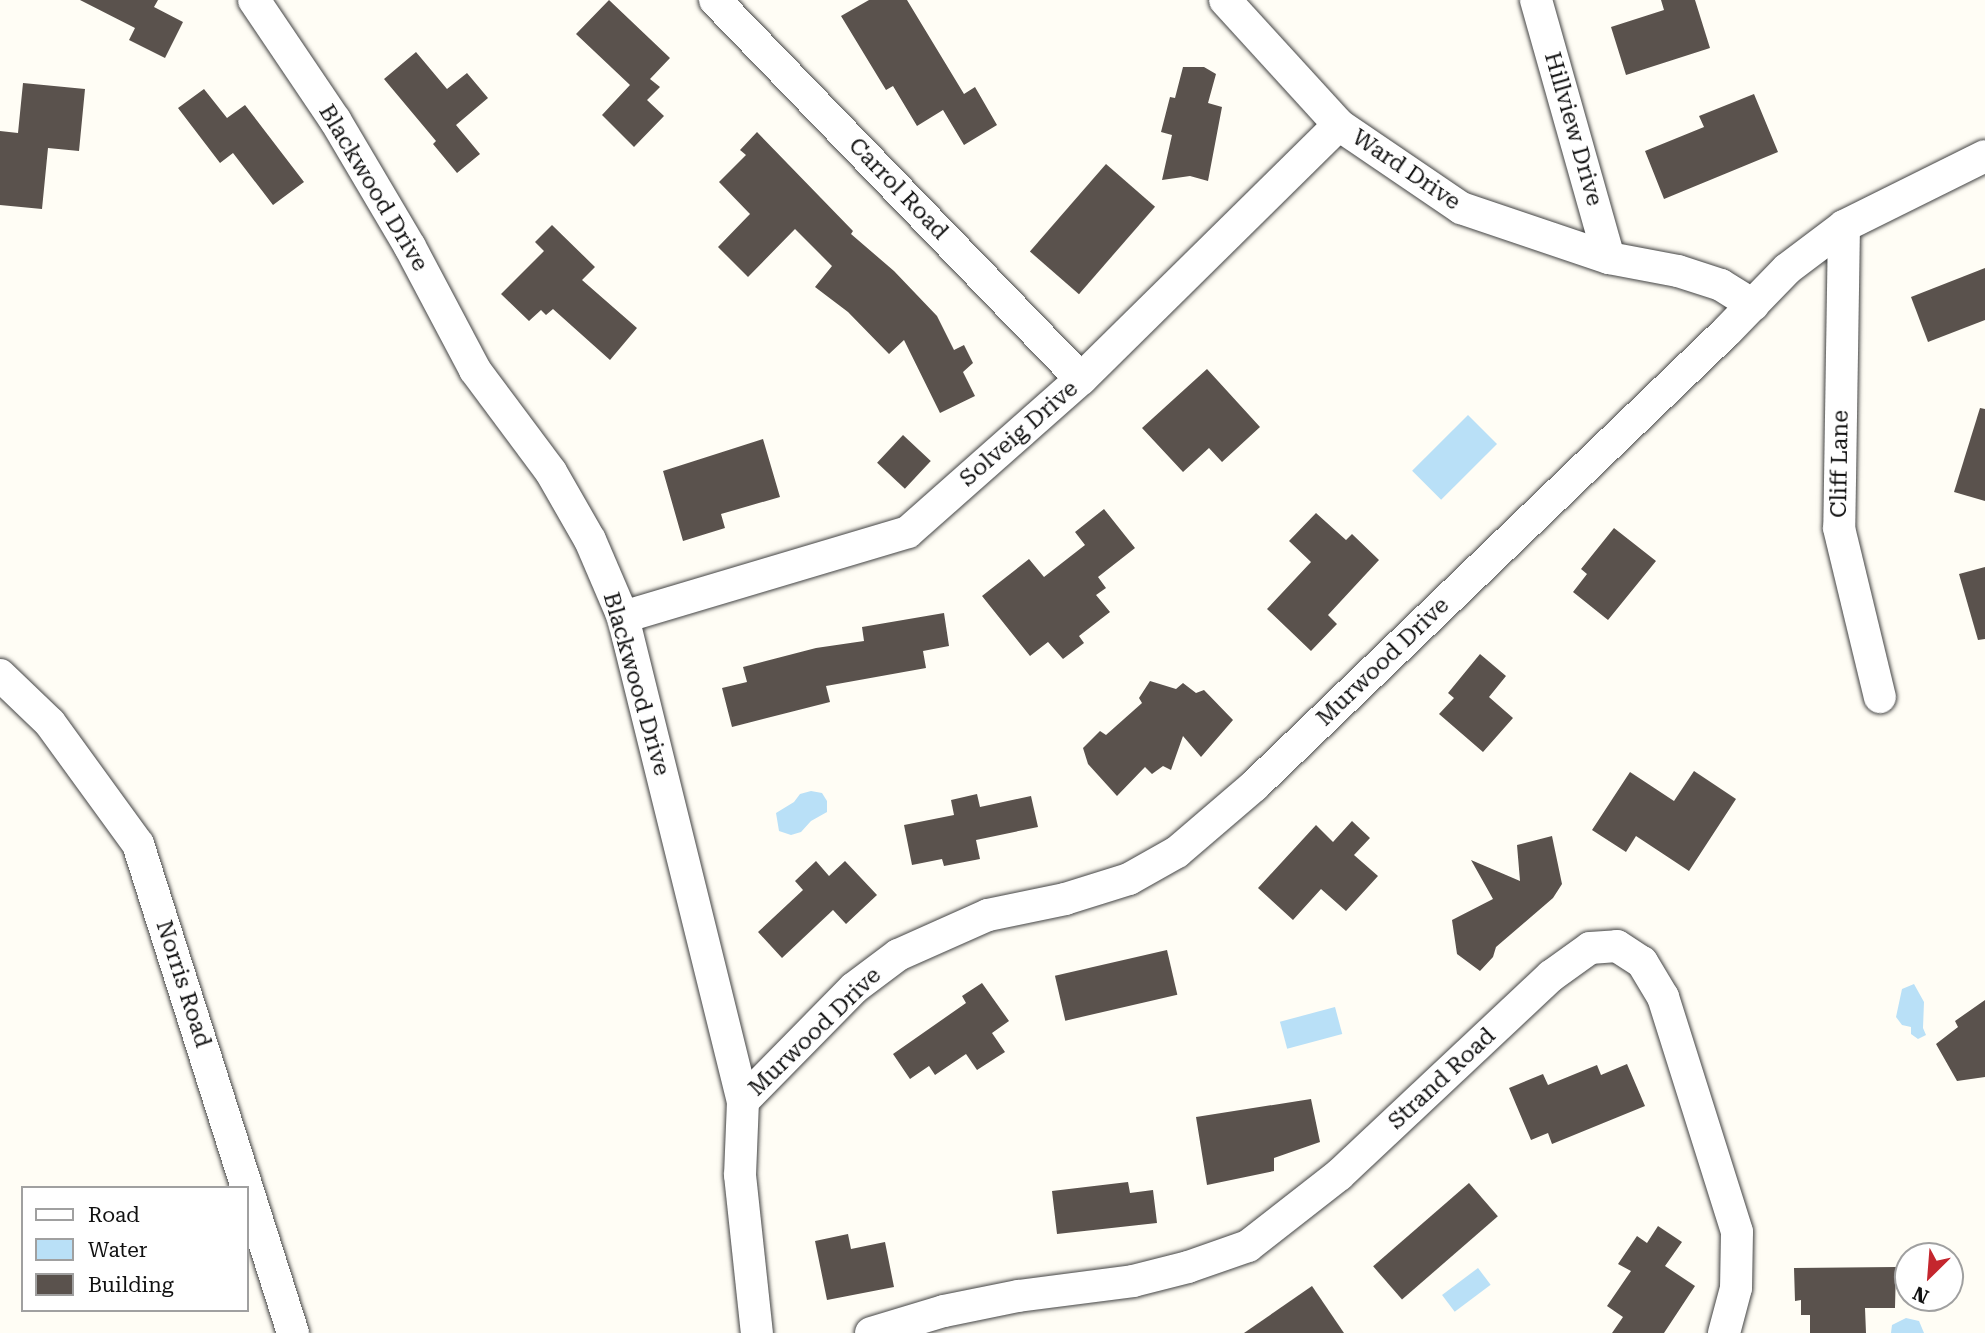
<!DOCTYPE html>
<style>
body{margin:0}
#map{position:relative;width:1985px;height:1333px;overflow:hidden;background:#fffdf5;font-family:"Roboto Serif",serif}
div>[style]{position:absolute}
.water>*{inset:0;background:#b9e0f7;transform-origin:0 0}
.building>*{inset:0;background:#5a524d;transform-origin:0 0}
.roads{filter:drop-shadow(0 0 2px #444) drop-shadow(0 0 2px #444)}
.street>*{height:32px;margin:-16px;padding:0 16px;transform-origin:16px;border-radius:16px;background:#fff}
span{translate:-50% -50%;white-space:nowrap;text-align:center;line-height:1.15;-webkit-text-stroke:7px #fff;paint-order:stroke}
.street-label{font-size:23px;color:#111}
.legend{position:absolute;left:21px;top:1186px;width:228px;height:126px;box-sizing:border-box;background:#fff;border:2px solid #a0a0a0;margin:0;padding:9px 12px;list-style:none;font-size:21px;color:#111}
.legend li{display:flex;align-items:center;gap:14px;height:35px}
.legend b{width:35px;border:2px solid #a0a0a0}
.north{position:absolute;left:1894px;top:1242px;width:70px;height:70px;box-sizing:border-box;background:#fff;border:2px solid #a0a0a0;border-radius:50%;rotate:205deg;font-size:19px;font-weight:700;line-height:28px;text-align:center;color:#111}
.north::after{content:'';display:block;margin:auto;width:24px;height:32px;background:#c4262e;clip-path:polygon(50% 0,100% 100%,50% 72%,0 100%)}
</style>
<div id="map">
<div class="water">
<div style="left:1468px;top:415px;width:41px;height:79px;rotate:45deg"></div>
<div style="clip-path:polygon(811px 791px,822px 793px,827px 801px,827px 812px,811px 821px,801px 832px,791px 835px,779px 831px,776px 813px,794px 802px,800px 794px)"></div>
<div style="clip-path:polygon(1914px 984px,1924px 1002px,1923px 1028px,1926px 1035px,1918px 1039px,1911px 1034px,1911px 1027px,1902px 1025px,1896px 1017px,1902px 989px)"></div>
<div style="left:1335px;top:1007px;width:28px;height:57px;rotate:75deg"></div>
<div style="left:1478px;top:1268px;width:21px;height:45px;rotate:53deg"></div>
<div style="clip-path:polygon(1906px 1318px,1919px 1321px,1924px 1333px,1891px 1333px,1892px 1325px)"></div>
</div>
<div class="building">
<div style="clip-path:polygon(80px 0,158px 0,154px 7px,183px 22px,165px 58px,129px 40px,135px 28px)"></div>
<div style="clip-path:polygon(609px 0,670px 58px,650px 79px,660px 87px,647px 100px,664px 116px,634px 147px,602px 115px,630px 85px,576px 34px)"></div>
<div style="clip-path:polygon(869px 0,907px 0,964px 94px,975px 87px,997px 125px,964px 145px,943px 110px,917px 126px,893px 86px,886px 90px,841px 16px)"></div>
<div style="clip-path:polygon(1661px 0,1695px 0,1710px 48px,1626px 75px,1611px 27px,1664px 10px)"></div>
<div style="clip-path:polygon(416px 52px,447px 89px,467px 73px,488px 98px,456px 125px,480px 154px,457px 173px,433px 144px,436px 141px,384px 79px)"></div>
<div style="clip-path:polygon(1183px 67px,1204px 67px,1216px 74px,1208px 103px,1222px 107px,1208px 181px,1190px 176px,1162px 180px,1172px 135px,1161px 132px,1170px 97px,1175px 98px)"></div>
<div style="clip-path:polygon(23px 83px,85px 89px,79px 151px,48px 148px,42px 209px,0 205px,0 131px,18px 133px)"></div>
<div style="clip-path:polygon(204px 89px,227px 118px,245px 105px,304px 182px,273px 205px,233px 153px,220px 163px,178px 108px)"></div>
<div style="clip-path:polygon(1754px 94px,1778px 152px,1664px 199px,1645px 151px,1704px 127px,1699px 116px)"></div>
<div style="clip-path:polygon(757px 132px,853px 231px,851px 234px,894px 271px,937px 316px,954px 350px,964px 345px,973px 363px,963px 372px,975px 396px,940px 413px,904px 340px,889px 354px,848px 312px,815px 287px,832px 266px,795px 229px,748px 277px,718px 247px,750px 214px,719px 182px,746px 155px,740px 150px)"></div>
<div style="left:1106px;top:164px;width:65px;height:116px;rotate:41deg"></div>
<div style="clip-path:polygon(552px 225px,595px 267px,582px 280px,637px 328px,610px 360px,553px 309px,546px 315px,541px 310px,529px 321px,501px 294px,544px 251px,535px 242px)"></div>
<div style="clip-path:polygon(1985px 268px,1985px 320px,1928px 342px,1911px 297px)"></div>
<div style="clip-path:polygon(1207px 369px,1260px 427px,1222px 462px,1209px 448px,1183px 472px,1142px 428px)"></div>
<div style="clip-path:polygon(1980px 408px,1985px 409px,1985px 501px,1954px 492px)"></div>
<div style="left:903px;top:435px;width:38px;height:38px;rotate:43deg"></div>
<div style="clip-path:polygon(763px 439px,780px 497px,721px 514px,725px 528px,683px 541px,663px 471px)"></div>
<div style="clip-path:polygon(1104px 509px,1135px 548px,1098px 577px,1106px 588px,1096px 595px,1110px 612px,1079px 636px,1084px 643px,1063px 659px,1048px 642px,1030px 656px,982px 596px,1029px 559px,1044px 577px,1085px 545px,1075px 532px)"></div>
<div style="clip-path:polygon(1316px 513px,1346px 540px,1352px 534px,1379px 560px,1328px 615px,1337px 624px,1311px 651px,1267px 609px,1311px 562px,1289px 541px)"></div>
<div style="clip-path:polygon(1614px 528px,1656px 561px,1608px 620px,1573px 592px,1587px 574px,1581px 569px)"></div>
<div style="clip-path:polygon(1985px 567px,1985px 639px,1978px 640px,1959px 574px)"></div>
<div style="clip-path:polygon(944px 613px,949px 646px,923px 651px,926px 668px,826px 686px,830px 702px,732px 727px,722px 688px,747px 682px,743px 667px,816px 648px,864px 641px,862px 627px)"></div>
<div style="clip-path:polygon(1480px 654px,1506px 676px,1489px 697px,1513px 718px,1483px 752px,1439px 714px,1454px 698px,1448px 693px)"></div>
<div style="clip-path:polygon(1150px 681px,1176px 689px,1183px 683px,1196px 693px,1204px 690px,1233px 720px,1201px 757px,1183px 736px,1171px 770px,1163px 766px,1152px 774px,1145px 767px,1117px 796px,1088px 764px,1083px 748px,1100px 731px,1106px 735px,1142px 703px,1139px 698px)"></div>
<div style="clip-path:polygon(1694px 771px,1736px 799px,1689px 871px,1636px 836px,1626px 852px,1592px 830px,1630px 772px,1674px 801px)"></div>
<div style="clip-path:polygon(977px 794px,980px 807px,1031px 796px,1038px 827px,976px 840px,980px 859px,944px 866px,942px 859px,912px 865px,904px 825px,954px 815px,951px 800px)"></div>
<div style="clip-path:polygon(1352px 821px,1370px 838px,1354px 855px,1378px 876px,1346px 911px,1321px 889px,1293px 920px,1258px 888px,1316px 825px,1333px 842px)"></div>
<div style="clip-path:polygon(1552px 836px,1562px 884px,1553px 898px,1496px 947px,1493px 957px,1480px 971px,1457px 954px,1452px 920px,1493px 899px,1471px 860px,1520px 881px,1517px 845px)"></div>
<div style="clip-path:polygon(816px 861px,829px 876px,845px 861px,877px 895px,846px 924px,833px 910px,782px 958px,758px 932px,803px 890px,795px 881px)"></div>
<div style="left:1167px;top:950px;width:46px;height:115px;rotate:77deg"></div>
<div style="clip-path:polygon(982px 983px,1009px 1021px,992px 1033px,1005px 1052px,977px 1070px,966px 1054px,935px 1075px,929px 1066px,910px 1079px,893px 1054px,966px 1003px,962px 996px)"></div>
<div style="clip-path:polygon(1985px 1000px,1985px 1077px,1957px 1081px,1936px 1044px,1958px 1027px,1955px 1021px)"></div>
<div style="clip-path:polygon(1627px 1064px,1645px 1106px,1552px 1144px,1548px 1133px,1531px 1140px,1509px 1088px,1543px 1074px,1548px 1085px,1597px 1065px,1601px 1075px)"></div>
<div style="clip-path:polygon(1311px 1099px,1320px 1142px,1274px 1158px,1274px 1171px,1207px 1185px,1196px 1117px)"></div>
<div style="clip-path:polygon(1128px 1182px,1130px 1193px,1153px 1190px,1157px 1223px,1057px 1234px,1052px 1191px)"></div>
<div style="left:1469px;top:1183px;width:44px;height:127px;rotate:49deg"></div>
<div style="clip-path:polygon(1658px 1226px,1682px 1242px,1665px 1266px,1695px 1286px,1664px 1333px,1612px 1333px,1623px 1317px,1607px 1306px,1631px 1271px,1618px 1264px,1637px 1236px,1647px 1243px)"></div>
<div style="clip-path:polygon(848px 1234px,851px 1249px,885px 1242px,894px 1287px,827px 1300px,815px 1241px)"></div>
<div style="clip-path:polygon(1896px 1267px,1895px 1308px,1865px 1308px,1866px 1333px,1810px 1333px,1810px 1315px,1801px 1315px,1801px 1300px,1795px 1301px,1794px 1268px)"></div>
<div style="clip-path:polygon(1312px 1286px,1344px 1333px,1244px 1333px)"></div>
</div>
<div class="roads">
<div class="street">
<div style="left:254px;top:0;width:145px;rotate:56deg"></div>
<div style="left:335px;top:120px;width:147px;rotate:59.4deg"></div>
<div style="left:410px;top:247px;width:139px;rotate:62.1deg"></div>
<div style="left:475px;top:370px;width:127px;rotate:53.3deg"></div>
<div style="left:551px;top:472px;width:78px;rotate:60.2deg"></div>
<div style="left:590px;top:540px;width:84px;rotate:66.8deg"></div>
<div style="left:623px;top:617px;width:499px;rotate:76.1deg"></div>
<div style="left:743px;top:1101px;width:74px;rotate:92.3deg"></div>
<div style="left:740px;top:1175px;width:159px;rotate:83.9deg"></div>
<div style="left:715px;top:0;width:527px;rotate:46deg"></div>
<div style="left:1225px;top:0;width:169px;rotate:47.6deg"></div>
<div style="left:1339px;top:125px;width:148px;rotate:34.2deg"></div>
<div style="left:1461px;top:208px;width:156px;rotate:18.7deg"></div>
<div style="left:1609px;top:258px;width:70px;rotate:10.7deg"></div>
<div style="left:1678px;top:271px;width:45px;rotate:18deg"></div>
<div style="left:1721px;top:285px;width:38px;rotate:32deg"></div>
<div style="left:1536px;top:0;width:268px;rotate:74.2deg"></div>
<div style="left:1844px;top:226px;width:302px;rotate:90.9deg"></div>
<div style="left:1839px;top:528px;width:174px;rotate:76.4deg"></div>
<div style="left:623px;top:617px;width:297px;rotate:-16.6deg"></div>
<div style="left:908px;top:532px;width:231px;rotate:-41.5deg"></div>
<div style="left:1081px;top:379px;width:362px;rotate:-44.6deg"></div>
<div style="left:0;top:675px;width:69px;rotate:43.8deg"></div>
<div style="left:50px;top:723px;width:150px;rotate:54deg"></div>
<div style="left:138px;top:844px;width:513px;rotate:72.41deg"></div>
<div style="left:743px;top:1101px;width:158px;rotate:-45.5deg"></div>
<div style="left:854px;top:988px;width:55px;rotate:-36.9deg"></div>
<div style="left:898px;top:955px;width:98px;rotate:-24deg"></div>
<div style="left:988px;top:915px;width:79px;rotate:-11.7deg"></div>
<div style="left:1065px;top:899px;width:67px;rotate:-17.4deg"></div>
<div style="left:1129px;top:879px;width:55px;rotate:-29.4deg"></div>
<div style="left:1177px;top:852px;width:101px;rotate:-40.6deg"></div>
<div style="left:1254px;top:786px;width:656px;rotate:-43.89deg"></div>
<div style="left:1727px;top:331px;width:86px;rotate:-45.9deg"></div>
<div style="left:1787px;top:269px;width:71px;rotate:-37deg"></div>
<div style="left:1844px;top:226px;width:157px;rotate:-26.4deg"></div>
<div style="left:871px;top:1333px;width:76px;rotate:-16.8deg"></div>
<div style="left:944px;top:1311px;width:76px;rotate:-11.5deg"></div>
<div style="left:1018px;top:1296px;width:116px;rotate:-7.4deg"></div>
<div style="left:1133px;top:1281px;width:57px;rotate:-14.3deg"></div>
<div style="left:1188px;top:1267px;width:64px;rotate:-19.3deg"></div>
<div style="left:1248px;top:1246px;width:115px;rotate:-38deg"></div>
<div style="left:1339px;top:1175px;width:291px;rotate:-43.2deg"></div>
<div style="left:1551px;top:976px;width:48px;rotate:-35.7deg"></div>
<div style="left:1590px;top:948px;width:27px;rotate:-4deg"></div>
<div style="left:1617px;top:946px;width:30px;rotate:33deg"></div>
<div style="left:1642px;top:962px;width:41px;rotate:59deg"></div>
<div style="left:1663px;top:997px;width:246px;rotate:72.5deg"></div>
<div style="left:1737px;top:1232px;width:56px;rotate:91deg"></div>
<div style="left:1736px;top:1288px;width:47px;rotate:104.9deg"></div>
</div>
</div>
<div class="street-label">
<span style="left:1573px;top:129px;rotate:74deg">Hillview Drive</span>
<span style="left:1406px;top:170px;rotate:34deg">Ward Drive</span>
<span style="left:373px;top:188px;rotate:59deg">Blackwood Drive</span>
<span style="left:898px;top:189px;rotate:46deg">Carrol Road</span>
<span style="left:1019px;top:434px;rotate:-41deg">Solveig Drive</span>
<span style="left:1840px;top:464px;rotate:-89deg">Cliff Lane</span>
<span style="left:1383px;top:662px;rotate:-44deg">Murwood Drive</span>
<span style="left:636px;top:684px;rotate:74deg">Blackwood Drive</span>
<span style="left:183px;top:984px;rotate:72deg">Norris Road</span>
<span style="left:815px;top:1032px;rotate:-44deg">Murwood Drive</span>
<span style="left:1442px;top:1079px;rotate:-43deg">Strand Road</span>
</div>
<ul class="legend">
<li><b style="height:9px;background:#fff"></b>Road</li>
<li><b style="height:19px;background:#b9e0f7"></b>Water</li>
<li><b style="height:19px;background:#5a524d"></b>Building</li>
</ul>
<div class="north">N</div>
</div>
